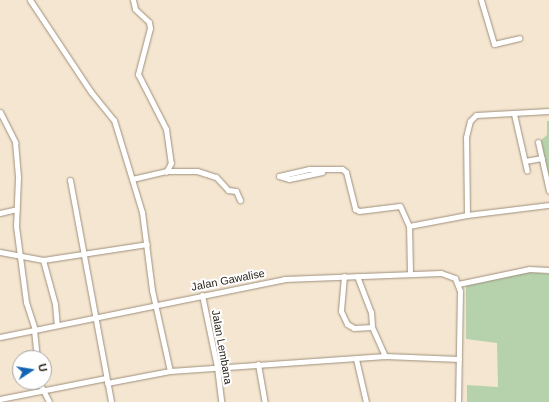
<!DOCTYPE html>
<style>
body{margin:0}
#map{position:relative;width:549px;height:402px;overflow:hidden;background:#f5e6d1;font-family:Arial,sans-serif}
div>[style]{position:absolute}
.green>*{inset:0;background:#b6d2ad}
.roads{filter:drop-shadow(0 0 1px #9e907c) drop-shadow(0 0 1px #9e907c)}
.street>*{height:5px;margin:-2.5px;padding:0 2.5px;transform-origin:2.5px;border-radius:2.5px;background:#fff}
span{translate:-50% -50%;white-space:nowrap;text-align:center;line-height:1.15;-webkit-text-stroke:4px #fff;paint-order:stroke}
.street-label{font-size:11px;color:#241f17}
.north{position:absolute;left:12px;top:350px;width:40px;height:40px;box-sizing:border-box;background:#fff;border:1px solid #a7a5a2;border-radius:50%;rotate:78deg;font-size:11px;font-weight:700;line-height:16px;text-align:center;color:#241f17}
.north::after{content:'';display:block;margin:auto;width:14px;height:18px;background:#1365b3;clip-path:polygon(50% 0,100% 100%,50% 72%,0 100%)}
</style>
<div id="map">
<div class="green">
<div style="clip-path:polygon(547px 121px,549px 121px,549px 178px,541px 140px,547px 135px)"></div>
<div style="clip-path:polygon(528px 272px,549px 274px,549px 402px,467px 402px,467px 385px,498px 387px,497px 343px,466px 339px,466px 286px)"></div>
</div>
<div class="roads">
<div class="street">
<div style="left:30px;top:0;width:110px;rotate:56.5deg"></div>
<div style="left:91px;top:92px;width:36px;rotate:51deg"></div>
<div style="left:114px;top:120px;width:96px;rotate:73.1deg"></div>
<div style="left:142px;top:212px;width:79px;rotate:82.7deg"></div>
<div style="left:152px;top:290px;width:83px;rotate:77.5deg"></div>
<div style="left:170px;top:371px;width:216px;rotate:-4deg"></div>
<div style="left:385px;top:356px;width:74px;rotate:2.3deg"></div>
<div style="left:133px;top:0;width:9px;rotate:77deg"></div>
<div style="left:135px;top:9px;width:19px;rotate:43deg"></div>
<div style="left:149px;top:22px;width:6px;rotate:81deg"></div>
<div style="left:150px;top:28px;width:48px;rotate:104.6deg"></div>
<div style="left:138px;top:74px;width:62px;rotate:63deg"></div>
<div style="left:166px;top:129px;width:34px;rotate:82deg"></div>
<div style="left:171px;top:163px;width:10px;rotate:119deg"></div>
<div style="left:481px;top:0;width:46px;rotate:73.5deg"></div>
<div style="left:494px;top:44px;width:26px;rotate:-13deg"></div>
<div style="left:0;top:112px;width:34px;rotate:63deg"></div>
<div style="left:15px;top:142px;width:35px;rotate:85deg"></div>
<div style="left:18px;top:177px;width:49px;rotate:92.3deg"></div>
<div style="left:16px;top:226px;width:77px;rotate:82.5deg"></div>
<div style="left:26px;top:302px;width:28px;rotate:72deg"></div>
<div style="left:514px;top:114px;width:58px;rotate:77.2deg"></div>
<div style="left:538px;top:142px;width:50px;rotate:77.3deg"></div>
<div style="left:525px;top:161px;width:17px;rotate:-10deg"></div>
<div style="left:279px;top:176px;width:31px;rotate:-13deg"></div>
<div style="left:309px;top:169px;width:33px"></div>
<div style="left:342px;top:169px;width:5px;rotate:37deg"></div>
<div style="left:346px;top:172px;width:38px;rotate:76deg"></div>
<div style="left:355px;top:209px;width:4px;rotate:27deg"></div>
<div style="left:359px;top:211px;width:41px;rotate:-7deg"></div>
<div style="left:400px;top:206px;width:22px;rotate:66deg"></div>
<div style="left:279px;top:176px;width:10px;rotate:17deg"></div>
<div style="left:289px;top:179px;width:34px;rotate:-12deg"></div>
<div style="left:132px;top:179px;width:36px;rotate:-13deg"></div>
<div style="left:167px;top:171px;width:30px"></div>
<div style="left:197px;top:171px;width:20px;rotate:18deg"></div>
<div style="left:216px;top:177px;width:18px;rotate:47deg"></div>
<div style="left:228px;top:190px;width:8px;rotate:7deg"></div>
<div style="left:236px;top:191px;width:10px;rotate:66deg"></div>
<div style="left:70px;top:180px;width:226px;rotate:79.5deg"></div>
<div style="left:0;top:213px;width:17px;rotate:-13deg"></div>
<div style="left:467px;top:215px;width:78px;rotate:-90.7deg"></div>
<div style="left:466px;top:137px;width:16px;rotate:-76deg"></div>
<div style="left:470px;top:121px;width:8px;rotate:-45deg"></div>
<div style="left:476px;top:115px;width:73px;rotate:-3.1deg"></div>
<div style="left:0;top:252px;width:44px;rotate:10.5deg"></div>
<div style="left:43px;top:260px;width:105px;rotate:-8.7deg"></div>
<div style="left:43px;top:260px;width:46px;rotate:74.7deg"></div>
<div style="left:55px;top:304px;width:21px;rotate:85deg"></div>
<div style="left:410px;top:272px;width:46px;rotate:-91.2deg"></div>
<div style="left:409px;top:226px;width:59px;rotate:-10.7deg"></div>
<div style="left:467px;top:215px;width:83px;rotate:-7deg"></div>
<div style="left:344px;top:276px;width:35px;rotate:95deg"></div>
<div style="left:341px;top:311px;width:14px;rotate:65deg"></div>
<div style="left:347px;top:324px;width:8px;rotate:30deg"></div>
<div style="left:354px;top:328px;width:18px;rotate:-3deg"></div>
<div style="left:357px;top:276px;width:39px;rotate:69deg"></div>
<div style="left:371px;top:312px;width:15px;rotate:86deg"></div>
<div style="left:372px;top:327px;width:32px;rotate:66deg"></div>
<div style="left:458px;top:284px;width:73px;rotate:-11.9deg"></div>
<div style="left:529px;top:269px;width:20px;rotate:3deg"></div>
<div style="left:202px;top:295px;width:74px;rotate:78.2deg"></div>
<div style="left:217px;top:367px;width:35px;rotate:83deg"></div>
<div style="left:34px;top:330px;width:28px;rotate:84deg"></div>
<div style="left:0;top:337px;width:290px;rotate:-11.5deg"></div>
<div style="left:284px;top:279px;width:157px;rotate:-2.2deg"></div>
<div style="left:441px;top:273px;width:15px;rotate:20deg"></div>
<div style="left:455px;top:278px;width:14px;rotate:69deg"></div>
<div style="left:460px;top:291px;width:111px;rotate:91deg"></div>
<div style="left:356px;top:359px;width:44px;rotate:76.9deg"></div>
<div style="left:258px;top:364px;width:39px;rotate:80deg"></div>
<div style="left:39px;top:382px;width:22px;rotate:63deg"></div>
<div style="left:107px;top:383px;width:64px;rotate:-10.8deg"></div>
<div style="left:0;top:399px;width:108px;rotate:-11.2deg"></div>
</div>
</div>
<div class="street-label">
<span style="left:228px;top:280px;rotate:-11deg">Jalan Gawalise</span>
<span style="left:222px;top:347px;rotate:80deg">Jalan Lembana</span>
</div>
<div class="north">U</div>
</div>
